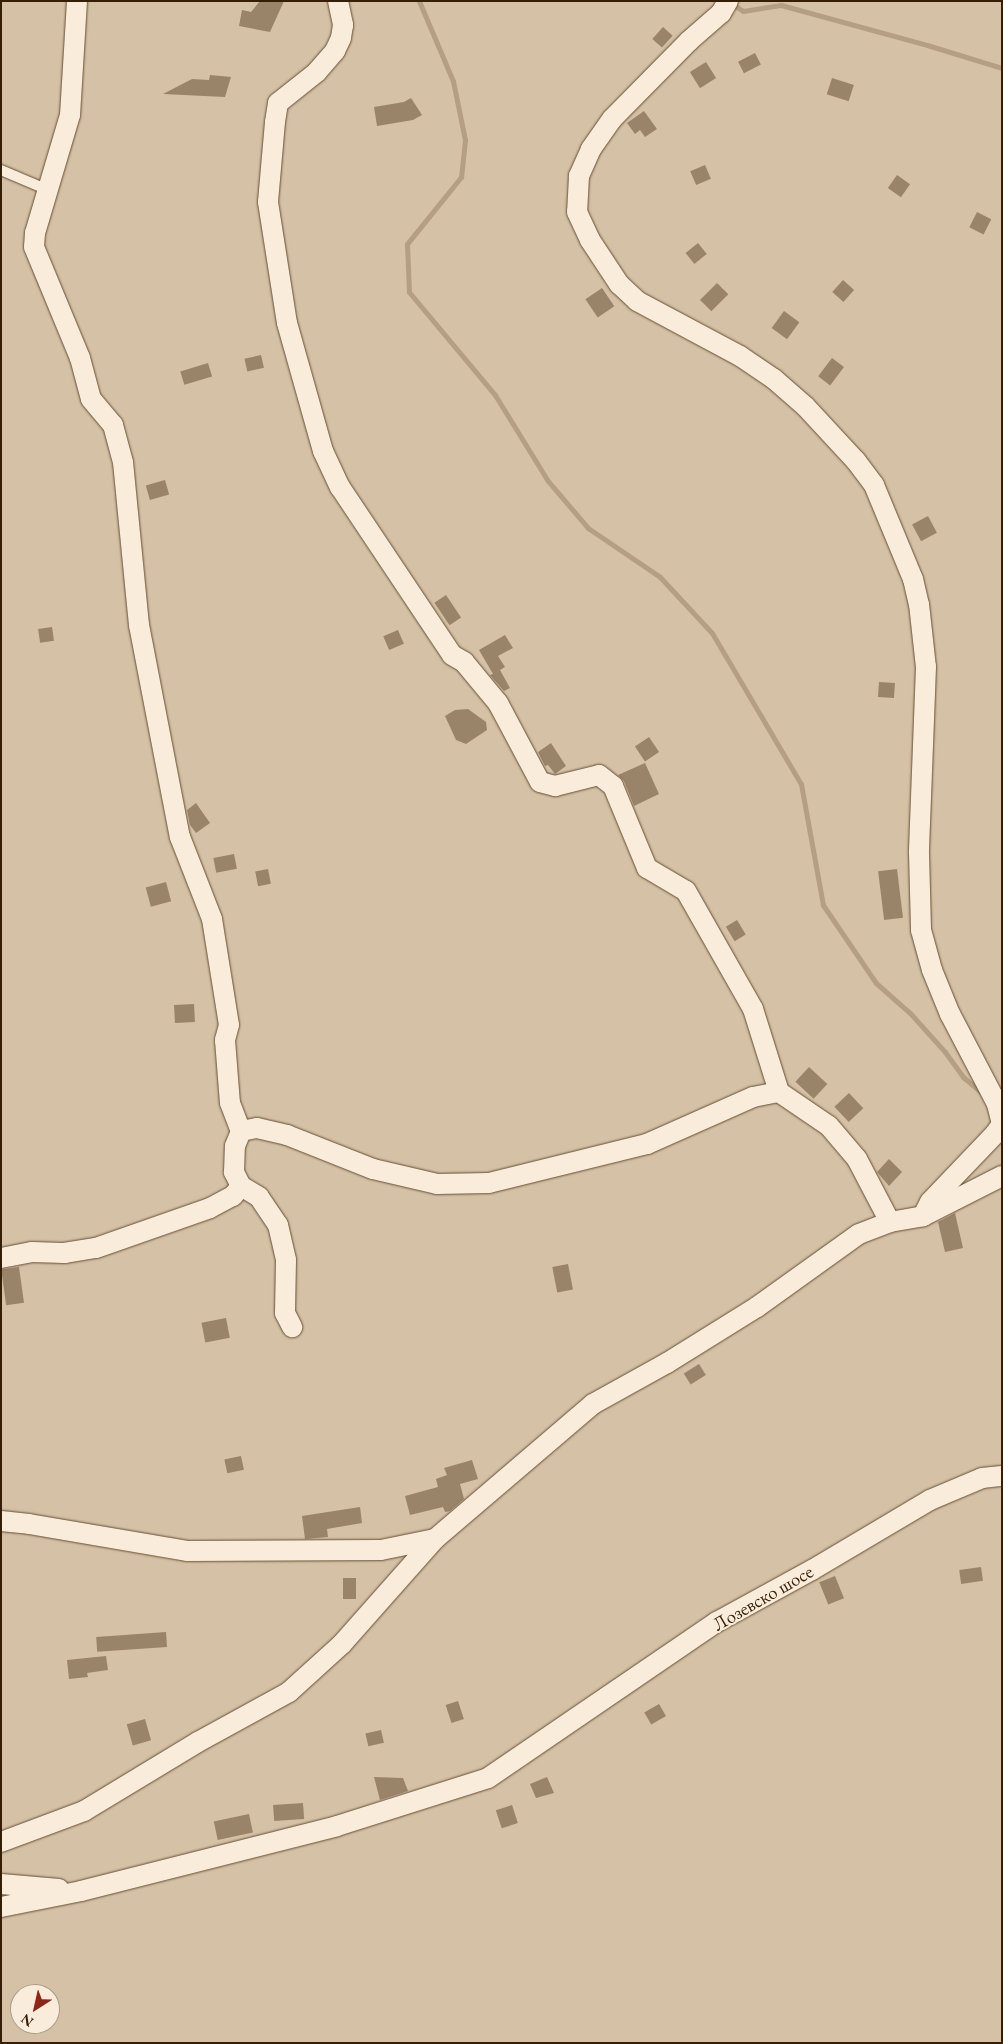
<!DOCTYPE html>
<meta charset="utf-8">
<style>
body{margin:0}
#map{position:relative;width:1003px;height:2044px;overflow:hidden;background:#f6e2c6;font-family:"EB Garamond",serif}
div>[style]{position:absolute}
.green>*{inset:0;background:#d5c1a5}
.stream>*{height:5px;margin:-2.5px;padding:0 2.5px;transform-origin:2.5px;border-radius:2.5px;background:#b49f84}
.building>*{inset:0;background:#998469;transform-origin:0 0}
.roads{filter:drop-shadow(0 0 1px #654f35) drop-shadow(0 0 1px #654f35)}
.service>*{height:10px;margin:-5px;padding:0 5px;transform-origin:5px;border-radius:5px;background:#f9ecda}
.minor>*{height:20px;margin:-10px;padding:0 10px;transform-origin:10px;border-radius:10px;background:#f9ecda}
span{translate:-50% -50%;white-space:nowrap;text-align:center;line-height:1.15;-webkit-text-stroke:4px #f9ecda;paint-order:stroke}
.street-label{font-size:19px;color:#351e05}
.frame{position:absolute;inset:0;border:2px solid #351e05;pointer-events:none}
.north{position:absolute;left:10px;top:1984px;width:50px;height:50px;box-sizing:border-box;background:#f9ecda;border:1px solid #ab9a85;border-radius:50%;rotate:215deg;font-size:14px;font-weight:700;line-height:20px;text-align:center;color:#351e05}
.north::after{content:'';display:block;margin:auto;width:18px;height:22px;background:#8f2418;clip-path:polygon(50% 0,100% 100%,50% 72%,0 100%)}
</style>
<div id="map">
<div class="green">
<div style="clip-path:polygon(evenodd,1px 1px,1002px 1px,1002px 2043px,1px 2043px,1px 1px,20px 1994px,50px 1994px,50px 2024px,20px 2024px,20px 1994px)"></div>
</div>
<div class="stream">
<div style="left:419px;top:1px;width:87px;rotate:67deg"></div>
<div style="left:453px;top:81px;width:60px;rotate:78.5deg"></div>
<div style="left:465px;top:140px;width:37px;rotate:96deg"></div>
<div style="left:461px;top:177px;width:86px;rotate:128.9deg"></div>
<div style="left:407px;top:244px;width:48px;rotate:87.6deg"></div>
<div style="left:409px;top:292px;width:134px;rotate:50.1deg"></div>
<div style="left:495px;top:395px;width:101px;rotate:58.4deg"></div>
<div style="left:548px;top:481px;width:62px;rotate:49.6deg"></div>
<div style="left:588px;top:528px;width:87px;rotate:34.2deg"></div>
<div style="left:660px;top:577px;width:76px;rotate:47.1deg"></div>
<div style="left:712px;top:633px;width:175px;rotate:59.5deg"></div>
<div style="left:801px;top:784px;width:123px;rotate:79.7deg"></div>
<div style="left:823px;top:905px;width:94px;rotate:55.8deg"></div>
<div style="left:876px;top:983px;width:45px;rotate:41.4deg"></div>
<div style="left:910px;top:1013px;width:52px;rotate:48.1deg"></div>
<div style="left:945px;top:1052px;width:31px;rotate:54deg"></div>
<div style="left:963px;top:1077px;width:25px;rotate:40deg"></div>
<div style="left:732px;top:4px;width:13px;rotate:32deg"></div>
<div style="left:743px;top:11px;width:38px;rotate:-9deg"></div>
<div style="left:781px;top:5px;width:151px;rotate:15.3deg"></div>
<div style="left:927px;top:45px;width:78px;rotate:17deg"></div>
</div>
<div class="building">
<div style="clip-path:polygon(260px 1px,284px 1px,270px 32px,239px 26px,242px 10px,251px 12px)"></div>
<div style="left:663px;top:27px;width:13px;height:16px;rotate:42deg"></div>
<div style="left:755px;top:53px;width:13px;height:19px;rotate:63deg"></div>
<div style="left:706px;top:62px;width:19px;height:19px;rotate:58deg"></div>
<div style="clip-path:polygon(210px 75px,231px 77px,225px 97px,163px 94px,192px 79px,209px 80px)"></div>
<div style="left:832px;top:78px;width:23px;height:17px;rotate:18deg"></div>
<div style="clip-path:polygon(411px 98px,422px 115px,413px 120px,377px 126px,374px 107px,404px 102px)"></div>
<div style="clip-path:polygon(644px 111px,657px 129px,645px 137px,640px 130px,635px 134px,627px 123px)"></div>
<div style="left:705px;top:165px;width:15px;height:16px;rotate:67deg"></div>
<div style="left:897px;top:175px;width:16px;height:16px;rotate:35deg"></div>
<div style="left:977px;top:212px;width:16px;height:17px;rotate:27deg"></div>
<div style="left:698px;top:243px;width:14px;height:16px;rotate:51deg"></div>
<div style="left:843px;top:280px;width:15px;height:16px;rotate:42deg"></div>
<div style="left:717px;top:283px;width:16px;height:24px;rotate:45deg"></div>
<div style="left:602px;top:288px;width:22px;height:20px;rotate:56deg"></div>
<div style="left:784px;top:311px;width:19px;height:21px;rotate:36deg"></div>
<div style="left:261px;top:355px;width:13px;height:17px;rotate:77deg"></div>
<div style="left:832px;top:358px;width:15px;height:23px;rotate:37deg"></div>
<div style="left:208px;top:363px;width:14px;height:29px;rotate:73deg"></div>
<div style="left:165px;top:480px;width:15px;height:20px;rotate:74deg"></div>
<div style="left:928px;top:516px;width:19px;height:18px;rotate:62deg"></div>
<div style="left:446px;top:595px;width:27px;height:14px;rotate:56deg"></div>
<div style="left:52px;top:627px;width:14px;height:14px;rotate:82deg"></div>
<div style="left:398px;top:630px;width:15px;height:16px;rotate:67deg"></div>
<div style="clip-path:polygon(505px 635px,513px 648px,498px 656px,505px 667px,500px 670px,510px 688px,504px 691px,490px 675px,493px 674px,479px 650px)"></div>
<div style="left:879px;top:682px;width:16px;height:15px;rotate:4deg"></div>
<div style="clip-path:polygon(468px 709px,486px 722px,487px 730px,466px 744px,456px 740px,445px 716px,455px 710px)"></div>
<div style="left:649px;top:737px;width:18px;height:17px;rotate:56deg"></div>
<div style="clip-path:polygon(551px 743px,566px 766px,555px 774px,548px 765px,545px 766px,538px 752px)"></div>
<div style="clip-path:polygon(645px 763px,659px 794px,634px 806px,624px 781px,618px 775px)"></div>
<div style="clip-path:polygon(196px 803px,210px 823px,196px 833px,190px 825px,187px 810px)"></div>
<div style="left:234px;top:854px;width:15px;height:21px;rotate:79deg"></div>
<div style="left:268px;top:869px;width:15px;height:13px;rotate:79deg"></div>
<div style="left:897px;top:869px;width:49px;height:19px;rotate:83deg"></div>
<div style="left:166px;top:882px;width:20px;height:21px;rotate:75deg"></div>
<div style="left:737px;top:920px;width:17px;height:13px;rotate:59deg"></div>
<div style="left:194px;top:1004px;width:18px;height:20px;rotate:87deg"></div>
<div style="left:809px;top:1067px;width:25px;height:20px;rotate:43deg"></div>
<div style="left:849px;top:1093px;width:21px;height:20px;rotate:47deg"></div>
<div style="clip-path:polygon(889px 1159px,902px 1172px,889px 1186px,877px 1172px)"></div>
<div style="clip-path:polygon(955px 1213px,963px 1248px,945px 1252px,938px 1222px)"></div>
<div style="left:568px;top:1264px;width:26px;height:16px;rotate:79deg"></div>
<div style="left:19px;top:1267px;width:36px;height:18px;rotate:82deg"></div>
<div style="left:226px;top:1318px;width:20px;height:25px;rotate:79deg"></div>
<div style="left:699px;top:1364px;width:13px;height:18px;rotate:58deg"></div>
<div style="left:241px;top:1456px;width:14px;height:17px;rotate:78deg"></div>
<div style="clip-path:polygon(472px 1460px,478px 1479px,460px 1484px,464px 1499px,450px 1511px,445px 1512px,443px 1507px,410px 1515px,405px 1496px,438px 1487px,436px 1479px,447px 1475px,444px 1468px)"></div>
<div style="clip-path:polygon(360px 1507px,362px 1523px,327px 1529px,328px 1537px,305px 1539px,302px 1516px)"></div>
<div style="left:981px;top:1567px;width:14px;height:22px;rotate:82deg"></div>
<div style="left:835px;top:1576px;width:24px;height:17px;rotate:68deg"></div>
<div style="left:343px;top:1578px;width:13px;height:21px"></div>
<div style="left:166px;top:1632px;width:15px;height:70px;rotate:86deg"></div>
<div style="clip-path:polygon(106px 1656px,108px 1670px,87px 1673px,88px 1677px,69px 1679px,67px 1660px)"></div>
<div style="left:458px;top:1701px;width:19px;height:13px;rotate:72deg"></div>
<div style="left:659px;top:1704px;width:14px;height:17px;rotate:60deg"></div>
<div style="left:145px;top:1719px;width:22px;height:19px;rotate:74deg"></div>
<div style="left:381px;top:1730px;width:13px;height:16px;rotate:77deg"></div>
<div style="clip-path:polygon(374px 1777px,403px 1778px,408px 1791px,380px 1800px)"></div>
<div style="clip-path:polygon(547px 1777px,554px 1793px,536px 1798px,530px 1784px)"></div>
<div style="left:303px;top:1803px;width:16px;height:30px;rotate:86deg"></div>
<div style="left:512px;top:1805px;width:19px;height:17px;rotate:72deg"></div>
<div style="left:249px;top:1814px;width:19px;height:36px;rotate:78deg"></div>
</div>
<div class="roads">
<div class="service">
<div style="left:1px;top:170px;width:51px;rotate:23.1deg"></div>
</div>
<div class="minor">
<div style="left:77px;top:1px;width:114px;rotate:93.5deg"></div>
<div style="left:70px;top:115px;width:123px;rotate:106.5deg"></div>
<div style="left:35px;top:233px;width:14px;rotate:94deg"></div>
<div style="left:34px;top:247px;width:120px;rotate:67.5deg"></div>
<div style="left:80px;top:358px;width:42px;rotate:75deg"></div>
<div style="left:91px;top:399px;width:34px;rotate:50deg"></div>
<div style="left:113px;top:425px;width:38px;rotate:75deg"></div>
<div style="left:123px;top:462px;width:164px;rotate:84.4deg"></div>
<div style="left:139px;top:625px;width:216px;rotate:79.1deg"></div>
<div style="left:180px;top:837px;width:88px;rotate:68.7deg"></div>
<div style="left:212px;top:919px;width:107px;rotate:80.9deg"></div>
<div style="left:229px;top:1025px;width:16px;rotate:105deg"></div>
<div style="left:225px;top:1040px;width:63px;rotate:85.5deg"></div>
<div style="left:230px;top:1103px;width:30px;rotate:69deg"></div>
<div style="left:338px;top:1px;width:25px;rotate:78deg"></div>
<div style="left:343px;top:25px;width:13px;rotate:99deg"></div>
<div style="left:341px;top:38px;width:14px;rotate:115deg"></div>
<div style="left:335px;top:51px;width:28px;rotate:131deg"></div>
<div style="left:317px;top:72px;width:50px;rotate:141.5deg"></div>
<div style="left:278px;top:103px;width:19px;rotate:99deg"></div>
<div style="left:275px;top:122px;width:80px;rotate:95deg"></div>
<div style="left:268px;top:202px;width:122px;rotate:81.1deg"></div>
<div style="left:287px;top:323px;width:133px;rotate:74.3deg"></div>
<div style="left:323px;top:451px;width:40px;rotate:65deg"></div>
<div style="left:340px;top:487px;width:202px;rotate:56.3deg"></div>
<div style="left:452px;top:655px;width:14px;rotate:30deg"></div>
<div style="left:464px;top:662px;width:53px;rotate:50.3deg"></div>
<div style="left:498px;top:703px;width:89px;rotate:62deg"></div>
<div style="left:540px;top:782px;width:16px;rotate:15deg"></div>
<div style="left:555px;top:786px;width:45px;rotate:-14deg"></div>
<div style="left:599px;top:775px;width:18px;rotate:38deg"></div>
<div style="left:613px;top:786px;width:89px;rotate:67.5deg"></div>
<div style="left:647px;top:868px;width:45px;rotate:30.5deg"></div>
<div style="left:686px;top:891px;width:136px;rotate:60.4deg"></div>
<div style="left:753px;top:1009px;width:87px;rotate:72.6deg"></div>
<div style="left:779px;top:1092px;width:60px;rotate:34.2deg"></div>
<div style="left:829px;top:1126px;width:43px;rotate:49.7deg"></div>
<div style="left:857px;top:1159px;width:71px;rotate:62.4deg"></div>
<div style="left:728px;top:1px;width:14px;rotate:120deg"></div>
<div style="left:721px;top:13px;width:43px;rotate:138.8deg"></div>
<div style="left:689px;top:41px;width:110px;rotate:134.6deg"></div>
<div style="left:612px;top:119px;width:37px;rotate:125deg"></div>
<div style="left:591px;top:149px;width:30px;rotate:114deg"></div>
<div style="left:579px;top:176px;width:36px;rotate:93deg"></div>
<div style="left:577px;top:212px;width:31px;rotate:65deg"></div>
<div style="left:590px;top:240px;width:53px;rotate:56.6deg"></div>
<div style="left:619px;top:284px;width:25px;rotate:43deg"></div>
<div style="left:637px;top:301px;width:117px;rotate:28.1deg"></div>
<div style="left:740px;top:356px;width:41px;rotate:34.1deg"></div>
<div style="left:774px;top:379px;width:41px;rotate:41.1deg"></div>
<div style="left:805px;top:406px;width:75px;rotate:47.2deg"></div>
<div style="left:856px;top:461px;width:30px;rotate:53deg"></div>
<div style="left:874px;top:485px;width:102px;rotate:67.5deg"></div>
<div style="left:913px;top:579px;width:26px;rotate:77deg"></div>
<div style="left:919px;top:604px;width:63px;rotate:83.7deg"></div>
<div style="left:926px;top:667px;width:186px;rotate:92.2deg"></div>
<div style="left:919px;top:853px;width:77px;rotate:88.5deg"></div>
<div style="left:921px;top:930px;width:41px;rotate:74.6deg"></div>
<div style="left:932px;top:970px;width:48px;rotate:67.8deg"></div>
<div style="left:950px;top:1014px;width:102px;rotate:62.4deg"></div>
<div style="left:997px;top:1104px;width:21px;rotate:76deg"></div>
<div style="left:1002px;top:1124px;width:12px;rotate:125deg"></div>
<div style="left:995px;top:1134px;width:94px;rotate:133.7deg"></div>
<div style="left:930px;top:1202px;width:16px;rotate:117deg"></div>
<div style="left:241px;top:1186px;width:21px;rotate:31deg"></div>
<div style="left:259px;top:1197px;width:34px;rotate:56deg"></div>
<div style="left:278px;top:1225px;width:36px;rotate:77deg"></div>
<div style="left:286px;top:1260px;width:53px;rotate:91.1deg"></div>
<div style="left:285px;top:1313px;width:16px;rotate:63deg"></div>
<div style="left:1px;top:1258px;width:32px;rotate:-11deg"></div>
<div style="left:32px;top:1252px;width:32px;rotate:2deg"></div>
<div style="left:64px;top:1253px;width:32px;rotate:-9deg"></div>
<div style="left:96px;top:1248px;width:121px;rotate:-19.3deg"></div>
<div style="left:210px;top:1208px;width:26px;rotate:-28deg"></div>
<div style="left:233px;top:1196px;width:13px;rotate:-51deg"></div>
<div style="left:241px;top:1186px;width:16px;rotate:-117deg"></div>
<div style="left:234px;top:1172px;width:26px;rotate:-88deg"></div>
<div style="left:235px;top:1146px;width:16px;rotate:-68deg"></div>
<div style="left:241px;top:1131px;width:16px;rotate:-11deg"></div>
<div style="left:257px;top:1128px;width:31px;rotate:13deg"></div>
<div style="left:287px;top:1135px;width:92px;rotate:21.6deg"></div>
<div style="left:373px;top:1169px;width:66px;rotate:13.2deg"></div>
<div style="left:437px;top:1184px;width:52px;rotate:-1.1deg"></div>
<div style="left:489px;top:1183px;width:163px;rotate:-13.9deg"></div>
<div style="left:647px;top:1144px;width:116px;rotate:-23.9deg"></div>
<div style="left:753px;top:1097px;width:26px;rotate:-11deg"></div>
<div style="left:1px;top:1521px;width:28px;rotate:6deg"></div>
<div style="left:29px;top:1524px;width:160px;rotate:9.7deg"></div>
<div style="left:187px;top:1551px;width:194px;rotate:-0.3deg"></div>
<div style="left:381px;top:1550px;width:55px;rotate:-11.5deg"></div>
<div style="left:1px;top:1842px;width:89px;rotate:-20.5deg"></div>
<div style="left:84px;top:1811px;width:133px;rotate:-31.2deg"></div>
<div style="left:198px;top:1742px;width:104px;rotate:-28.8deg"></div>
<div style="left:289px;top:1692px;width:72px;rotate:-42.2deg"></div>
<div style="left:342px;top:1644px;width:140px;rotate:-48.5deg"></div>
<div style="left:435px;top:1539px;width:208px;rotate:-40.5deg"></div>
<div style="left:593px;top:1404px;width:85px;rotate:-29deg"></div>
<div style="left:667px;top:1363px;width:106px;rotate:-31.9deg"></div>
<div style="left:757px;top:1307px;width:125px;rotate:-35.6deg"></div>
<div style="left:859px;top:1234px;width:33px;rotate:-21deg"></div>
<div style="left:890px;top:1222px;width:34px;rotate:-10deg"></div>
<div style="left:923px;top:1216px;width:89px;rotate:-26.9deg"></div>
<div style="left:1px;top:1884px;width:58px;rotate:4.9deg"></div>
<div style="left:1px;top:1907px;width:82px;rotate:-11.3deg"></div>
<div style="left:81px;top:1891px;width:264px;rotate:-14.2deg"></div>
<div style="left:337px;top:1826px;width:158px;rotate:-17.6deg"></div>
<div style="left:488px;top:1778px;width:277px;rotate:-34.3deg"></div>
<div style="left:717px;top:1622px;width:108px;rotate:-28.7deg"></div>
<div style="left:812px;top:1570px;width:137px;rotate:-30.7deg"></div>
<div style="left:930px;top:1500px;width:56px;rotate:-22.9deg"></div>
<div style="left:982px;top:1478px;width:20px;rotate:-6deg"></div>
</div>
</div>
<div class="street-label">
<span style="left:763px;top:1598px;rotate:-30deg">Лозевско шосе</span>
</div>
<div class="frame"></div>
<div class="north">N</div>
</div>
